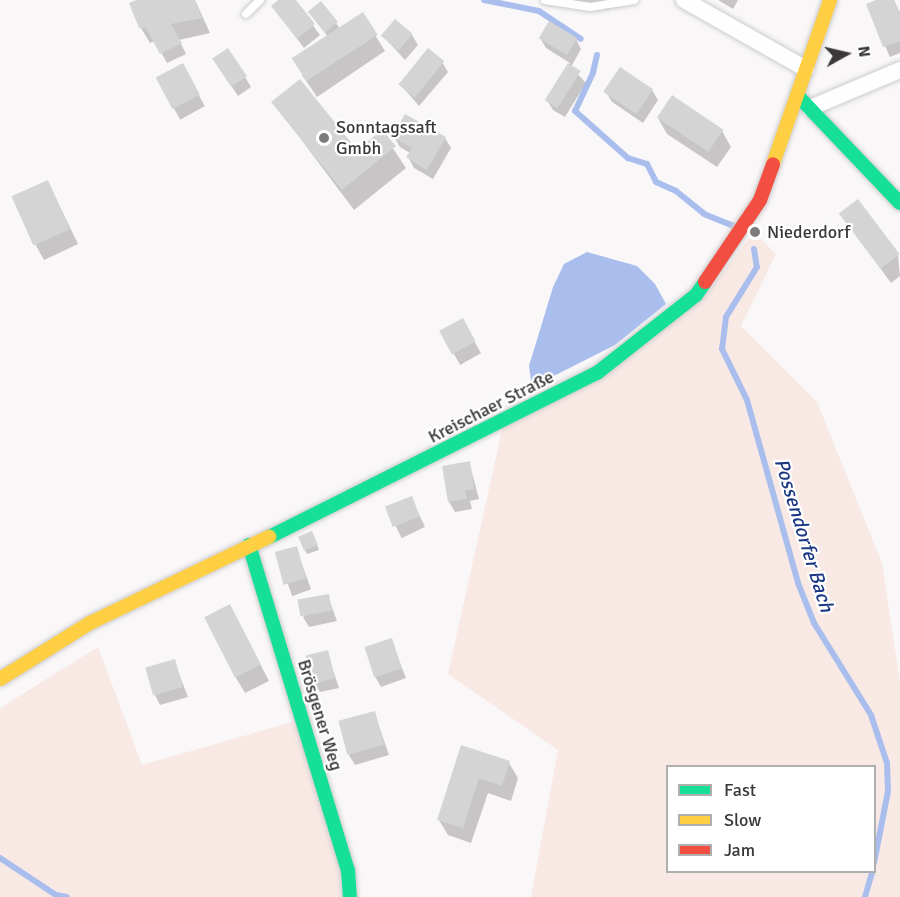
<!DOCTYPE html>
<meta charset="utf-8">
<style>
body{margin:0}
#map{position:relative;width:900px;height:897px;overflow:hidden;background:#f9f7f8;font-family:Signika,sans-serif}
div>[style]{position:absolute}
.green>*{inset:0;background:#f8e9e5}
.water>*{inset:0;background:#aabeee}
.shadow>*{inset:0;background:#0003;transform-origin:0 0}
.stream>*{height:6px;margin:-3px;padding:0 3px;transform-origin:3px;border-radius:3px;background:#aabeee}
.building>*{inset:0;background:#d5d4d4;transform-origin:0 0}
.roads{filter:drop-shadow(0 0 2px #cdcbcc) drop-shadow(0 0 2px #cdcbcc)}
.lane>*{height:8px;margin:-4px;padding:0 4px;transform-origin:4px;border-radius:4px;background:#fefefe}
.street>*{height:16px;margin:-8px;padding:0 8px;transform-origin:8px;border-radius:8px;background:#fefefe}
.fast>*{height:14px;margin:-7px;padding:0 7px;transform-origin:7px;border-radius:7px;background:#16e098}
.slow>*{height:14px;margin:-7px;padding:0 7px;transform-origin:7px;border-radius:7px;background:#ffcf43}
.jam>*{height:14px;margin:-7px;padding:0 7px;transform-origin:7px;border-radius:7px;background:#f24e42}
.dots>*{width:16px;height:16px;translate:-50% -50%;box-sizing:border-box;border:3px solid #fff;border-radius:50%}
span{translate:-50% -50%;white-space:nowrap;text-align:center;line-height:1.15;-webkit-text-stroke:4.5px #fff;paint-order:stroke}
.poi-label{font-size:18px;color:#3a383a}
.left{translate:0 -50%;text-align:left}
.street-label{font-size:18px;color:#3a383a}
.water-label{font-size:20px;color:#1c3783;font-style:italic}
.legend{position:absolute;left:666px;top:765px;width:210px;height:108px;box-sizing:border-box;background:#fff;border:2px solid #b0afb0;margin:0;padding:8px 10px;list-style:none;font-size:18px;color:#3a383a}
.legend li{display:flex;align-items:center;gap:12px;height:30px}
.legend b{width:30px;border:2px solid #b0afb0}
.north{position:absolute;left:816px;top:24px;width:60px;height:60px;-webkit-text-stroke:4px #fff;paint-order:stroke;rotate:82deg;font-size:16px;font-weight:700;line-height:24px;text-align:center;color:#3a383a}
.north::after{content:'';display:block;margin:auto;width:21px;height:27px;background:#3a383a;clip-path:polygon(50% 0,100% 100%,50% 72%,0 100%)}
</style>
<div id="map">
<div class="green">
<div style="clip-path:polygon(evenodd,754px 232px,776px 254px,741px 326px,817px 402px,882px 563px,900px 682px,900px 897px,531px 897px,558px 750px,448px 674px,504px 421px,699px 303px,754px 232px,668px 766px,874px 766px,874px 872px,668px 872px,668px 766px)"></div>
<div style="clip-path:polygon(98px 647px,142px 765px,296px 721px,342px 869px,340px 897px,0 897px,0 708px)"></div>
</div>
<div class="water">
<div style="clip-path:polygon(587px 252px,637px 266px,655px 284px,666px 304px,615px 345px,532px 387px,529px 366px,553px 287px,564px 264px)"></div>
</div>
<div class="shadow">
<div style="clip-path:polygon(139px 0,195px 0,210px 33px,179px 40px,186px 54px,167px 63px,155px 41px,150px 43px,141px 28px)"></div>
<div style="clip-path:polygon(280px 0,294px 0,320px 35px,304px 48px,273px 6px)"></div>
<div style="clip-path:polygon(576px 0,612px 0,609px 10px,579px 6px)"></div>
<div style="clip-path:polygon(718px 0,738px 0,733px 9px)"></div>
<div style="clip-path:polygon(880px 0,894px 0,900px 13px,900px 53px,890px 57px,885px 46px)"></div>
<div style="clip-path:polygon(310px 12px,336px 23px,340px 29px,362px 14px,385px 51px,317px 97px,302px 75px,328px 37px)"></div>
<div style="clip-path:polygon(412px 35px,418px 45px,405px 60px,383px 36px)"></div>
<div style="clip-path:polygon(540px 38px,576px 39px,581px 49px,571px 67px,586px 83px,565px 117px,553px 110px,547px 100px,570px 63px,546px 48px)"></div>
<div style="clip-path:polygon(442px 62px,448px 72px,419px 106px,400px 84px)"></div>
<div style="left:182px;top:65px;width:47px;height:28px;rotate:61deg"></div>
<div style="clip-path:polygon(220px 69px,245px 77px,251px 87px,238px 96px)"></div>
<div style="clip-path:polygon(652px 90px,658px 100px,643px 123px,612px 102px,606px 92px)"></div>
<div style="clip-path:polygon(273px 102px,357px 152px,382px 132px,406px 168px,354px 210px)"></div>
<div style="clip-path:polygon(658px 118px,722px 131px,731px 147px,717px 167px,667px 134px)"></div>
<div style="clip-path:polygon(394px 137px,445px 138px,451px 148px,433px 179px,414px 168px,408px 157px,410px 153px,400px 147px)"></div>
<div style="clip-path:polygon(48px 182px,78px 244px,44px 260px,35px 244px)"></div>
<div style="clip-path:polygon(841px 214px,898px 255px,900px 276px,891px 283px)"></div>
<div style="left:462px;top:320px;width:38px;height:24px;rotate:60deg"></div>
<div style="clip-path:polygon(469px 462px,479px 499px,470px 501px,472px 509px,455px 512px,449px 502px,443px 467px)"></div>
<div style="left:411px;top:498px;width:32px;height:26px;rotate:64deg"></div>
<div style="clip-path:polygon(314px 537px,319px 550px,307px 554px,305px 550px)"></div>
<div style="left:296px;top:548px;width:44px;height:20px;rotate:70deg"></div>
<div style="clip-path:polygon(328px 596px,337px 621px,309px 627px,303px 617px)"></div>
<div style="clip-path:polygon(238px 621px,269px 681px,245px 693px,236px 678px)"></div>
<div style="clip-path:polygon(391px 640px,406px 678px,381px 687px,375px 676px)"></div>
<div style="clip-path:polygon(327px 652px,339px 688px,320px 692px,314px 682px)"></div>
<div style="clip-path:polygon(174px 661px,188px 697px,160px 705px,155px 695px)"></div>
<div style="clip-path:polygon(374px 712px,389px 755px,355px 765px,349px 755px)"></div>
<div style="clip-path:polygon(462px 747px,509px 763px,518px 778px,511px 801px,488px 793px,471px 843px,448px 835px,439px 820px)"></div>
</div>
<div class="stream">
<div style="left:484px;top:0;width:56px;rotate:11.3deg"></div>
<div style="left:539px;top:11px;width:50px;rotate:33.7deg"></div>
<div style="left:597px;top:55px;width:18px;rotate:103deg"></div>
<div style="left:593px;top:73px;width:42px;rotate:115.3deg"></div>
<div style="left:575px;top:111px;width:71px;rotate:41.6deg"></div>
<div style="left:628px;top:158px;width:20px;rotate:18deg"></div>
<div style="left:647px;top:164px;width:20px;rotate:63deg"></div>
<div style="left:656px;top:182px;width:22px;rotate:24deg"></div>
<div style="left:676px;top:191px;width:36px;rotate:39deg"></div>
<div style="left:704px;top:214px;width:31px;rotate:22deg"></div>
<div style="left:754px;top:249px;width:18px;rotate:81deg"></div>
<div style="left:757px;top:267px;width:59px;rotate:121.8deg"></div>
<div style="left:726px;top:317px;width:32px;rotate:97deg"></div>
<div style="left:722px;top:349px;width:57px;rotate:63.9deg"></div>
<div style="left:747px;top:400px;width:190px;rotate:74.4deg"></div>
<div style="left:798px;top:583px;width:43px;rotate:68.2deg"></div>
<div style="left:814px;top:623px;width:108px;rotate:58.2deg"></div>
<div style="left:871px;top:715px;width:51px;rotate:71.6deg"></div>
<div style="left:887px;top:763px;width:28px;rotate:88deg"></div>
<div style="left:888px;top:791px;width:73px;rotate:101deg"></div>
<div style="left:0;top:858px;width:67px;rotate:33.5deg"></div>
<div style="left:56px;top:895px;width:11px;rotate:10deg"></div>
<div style="left:865px;top:897px;width:26px;rotate:-74deg"></div>
</div>
<div class="building">
<div style="clip-path:polygon(136px 0,195px 0,202px 18px,171px 24px,182px 43px,160px 54px,146px 28px,139px 28px,129px 3px)"></div>
<div style="clip-path:polygon(278px 0,296px 0,315px 24px,297px 39px,271px 6px)"></div>
<div style="clip-path:polygon(876px 0,894px 0,900px 15px,900px 41px,883px 47px,866px 4px)"></div>
<div style="left:321px;top:1px;width:27px;height:17px;rotate:51deg"></div>
<div style="left:363px;top:12px;width:27px;height:85px;rotate:57deg"></div>
<div style="left:395px;top:19px;width:23px;height:22px;rotate:40deg"></div>
<div style="left:549px;top:21px;width:33px;height:20px;rotate:31deg"></div>
<div style="left:228px;top:48px;width:34px;height:19px;rotate:56deg"></div>
<div style="left:428px;top:48px;width:21px;height:47px;rotate:39deg"></div>
<div style="left:183px;top:63px;width:36px;height:31px;rotate:62deg"></div>
<div style="left:568px;top:63px;width:15px;height:44px;rotate:32deg"></div>
<div style="left:620px;top:67px;width:40px;height:30px;rotate:34deg"></div>
<div style="clip-path:polygon(300px 79px,357px 150px,382px 130px,396px 146px,342px 190px,271px 102px)"></div>
<div style="left:672px;top:95px;width:62px;height:27px;rotate:34deg"></div>
<div style="clip-path:polygon(405px 114px,446px 137px,427px 170px,406px 157px,412px 148px,392px 137px)"></div>
<div style="left:48px;top:180px;width:54px;height:40px;rotate:66deg"></div>
<div style="left:858px;top:199px;width:69px;height:24px;rotate:53deg"></div>
<div style="left:463px;top:318px;width:27px;height:27px;rotate:62deg"></div>
<div style="clip-path:polygon(470px 461px,474px 489px,465px 491px,467px 499px,448px 502px,442px 466px)"></div>
<div style="left:412px;top:496px;width:22px;height:29px;rotate:69deg"></div>
<div style="left:312px;top:531px;width:15px;height:15px;rotate:67deg"></div>
<div style="left:297px;top:546px;width:34px;height:23px;rotate:75deg"></div>
<div style="left:329px;top:594px;width:17px;height:32px;rotate:80deg"></div>
<div style="left:230px;top:604px;width:68px;height:29px;rotate:63deg"></div>
<div style="left:392px;top:638px;width:32px;height:29px;rotate:72deg"></div>
<div style="left:328px;top:650px;width:29px;height:23px;rotate:76deg"></div>
<div style="left:175px;top:659px;width:29px;height:31px;rotate:74deg"></div>
<div style="left:375px;top:711px;width:35px;height:38px;rotate:75deg"></div>
<div style="clip-path:polygon(461px 745px,510px 761px,502px 786px,479px 778px,463px 828px,437px 820px)"></div>
</div>
<div class="roads">
<div class="lane">
<div style="left:545px;top:0;width:46px;rotate:8.8deg"></div>
<div style="left:590px;top:7px;width:45px;rotate:-9deg"></div>
<div style="left:246px;top:14px;width:20px;rotate:-45deg"></div>
</div>
<div class="street">
<div style="left:684px;top:0;width:140px;rotate:29.5deg"></div>
<div style="left:810px;top:108px;width:98px;rotate:-22.9deg"></div>
</div>
<div class="fast">
<div style="left:797px;top:95px;width:149px;rotate:46.4deg"></div>
<div style="left:269px;top:537px;width:367px;rotate:-26.6deg"></div>
<div style="left:597px;top:373px;width:126px;rotate:-38.2deg"></div>
<div style="left:696px;top:295px;width:16px;rotate:-55deg"></div>
<div style="left:249px;top:545px;width:340px;rotate:73.1deg"></div>
<div style="left:348px;top:870px;width:27px;rotate:86deg"></div>
</div>
<div class="slow">
<div style="left:773px;top:164px;width:174px;rotate:-70.8deg"></div>
<div style="left:0;top:679px;width:106px;rotate:-31.9deg"></div>
<div style="left:90px;top:623px;width:199px;rotate:-25.7deg"></div>
</div>
<div class="jam">
<div style="left:705px;top:282px;width:99px;rotate:-56.1deg"></div>
<div style="left:760px;top:200px;width:38px;rotate:-70deg"></div>
</div>
</div>
<div class="dots">
<div style="left:324px;top:138px;background:#7d7b7c"></div>
<div style="left:755px;top:232px;background:#7d7b7c"></div>
</div>
<div class="poi-label">
<span class="left" style="left:336px;top:138px">Sonntagssaft<br>Gmbh</span>
<span class="left" style="left:767px;top:232px">Niederdorf</span>
</div>
<div class="street-label">
<span style="left:491px;top:407px;rotate:-27deg">Kreischaer Straße</span>
<span style="left:320px;top:715px;rotate:73deg">Brösgener Weg</span>
</div>
<div class="water-label">
<span style="left:804px;top:535px;rotate:73deg">Possendorfer Bach</span>
</div>
<ul class="legend">
<li><b style="height:8px;background:#16e098"></b>Fast</li>
<li><b style="height:8px;background:#ffcf43"></b>Slow</li>
<li><b style="height:8px;background:#f24e42"></b>Jam</li>
</ul>
<div class="north">N</div>
</div>
